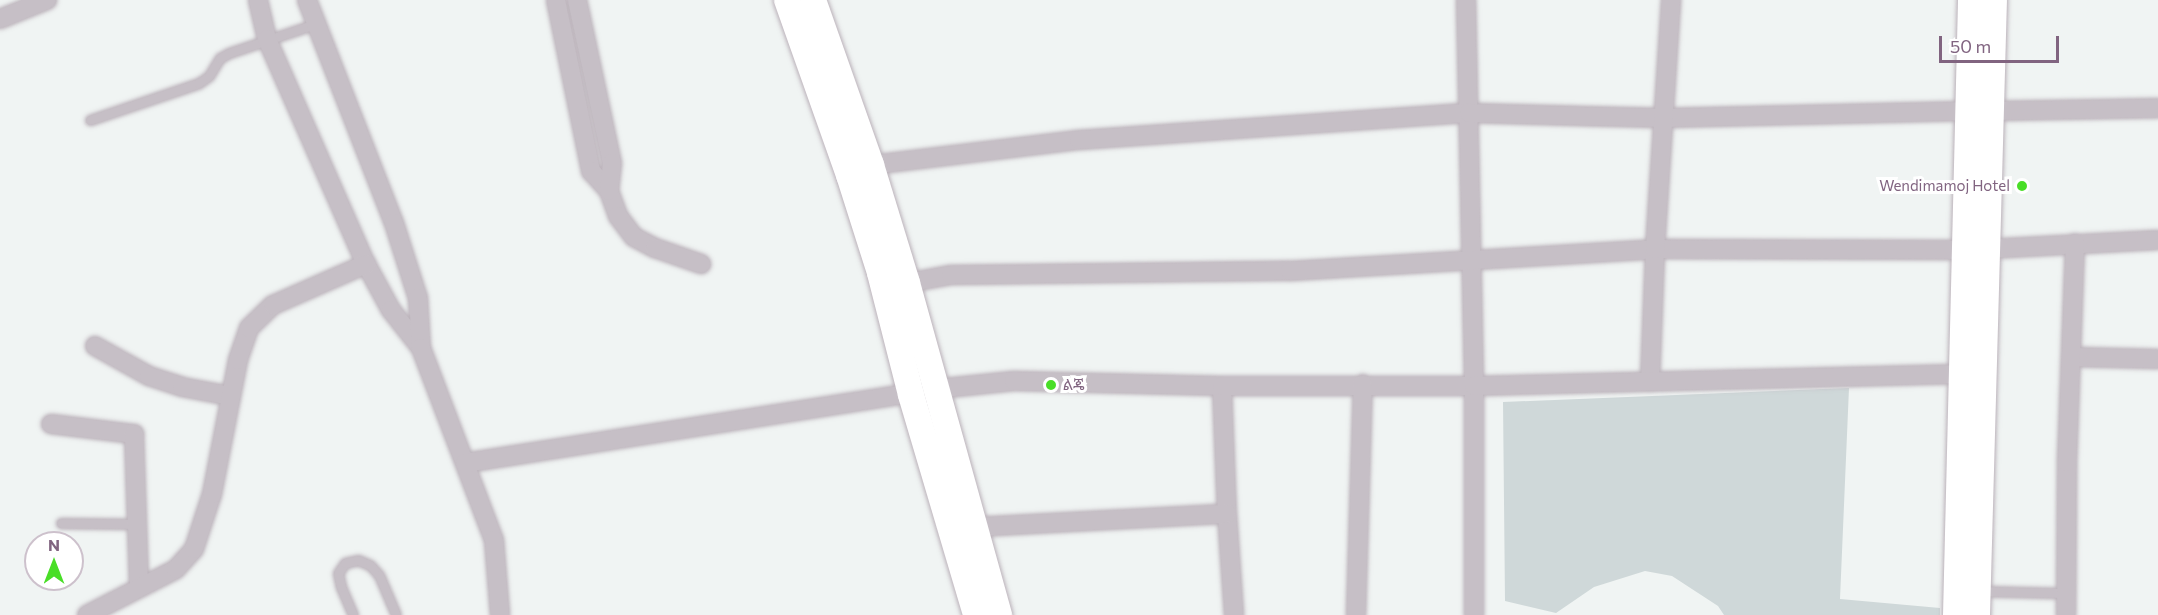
<!DOCTYPE html>
<meta charset="utf-8">
<style>
body{margin:0}
#map{position:relative;width:2158px;height:615px;overflow:hidden;background:#f0f4f3;font-family:Commissioner,"Noto Sans Ethiopic",sans-serif}
div>[style]{position:absolute}
.green>*{inset:0;background:#cfd8d9}
.roads{filter:drop-shadow(0 0 2px #bbb2ba) drop-shadow(0 0 2px #bbb2ba)}
.service>*{height:9px;margin:-4.5px;padding:0 4.5px;transform-origin:4.5px;border-radius:4.5px;background:#c6bfc6}
.minor>*{height:18px;margin:-9px;padding:0 9px;transform-origin:9px;border-radius:9px;background:#c6bfc6}
.secondary>*{height:26px;margin:-13px;padding:0 13px;transform-origin:13px;border-radius:13px;background:#fff}
.dots>*{width:16px;height:16px;translate:-50% -50%;box-sizing:border-box;border:3px solid #fff;border-radius:50%}
span{translate:-50% -50%;white-space:nowrap;text-align:center;line-height:1.15;-webkit-text-stroke:6px #fff;paint-order:stroke}
.poi-label{font-size:15px;color:#816480}
.right{translate:-100% -50%;text-align:right}
.left{translate:0 -50%;text-align:left}
.north{position:absolute;left:24px;top:531px;width:60px;height:60px;box-sizing:border-box;background:#fff;border:2px solid #cdc1cc;border-radius:50%;rotate:0deg;font-size:16px;font-weight:700;line-height:24px;text-align:center;color:#816480}
.north::after{content:'';display:block;margin:auto;width:21px;height:27px;background:#49de27;clip-path:polygon(50% 0,100% 100%,50% 72%,0 100%)}
.scale{position:absolute;left:1939px;top:36px;width:120px;height:27px;box-sizing:border-box;border:3px solid #816480;border-top:0;padding-left:8px;font-size:18px;line-height:21px;white-space:nowrap;color:#816480;-webkit-text-stroke:4px #fff;paint-order:stroke}
</style>
<div id="map">
<div class="green">
<div style="clip-path:polygon(1849px 388px,1840px 599px,1940px 608px,1940px 615px,1724px 615px,1718px 606px,1672px 576px,1645px 571px,1594px 587px,1556px 613px,1505px 601px,1503px 402px)"></div>
</div>
<div class="roads">
<div class="service">
<div style="left:90px;top:120px;width:115px;rotate:-18.7deg"></div>
<div style="left:199px;top:83px;width:12px;rotate:-35deg"></div>
<div style="left:209px;top:76px;width:21px;rotate:-59deg"></div>
<div style="left:220px;top:58px;width:10px;rotate:-29deg"></div>
<div style="left:229px;top:53px;width:94px;rotate:-18.6deg"></div>
<div style="left:61px;top:523px;width:77px;rotate:0.7deg"></div>
<div style="left:1981px;top:591px;width:84px;rotate:1.4deg"></div>
<div style="left:353px;top:615px;width:30px;rotate:-113deg"></div>
<div style="left:341px;top:587px;width:14px;rotate:-102deg"></div>
<div style="left:338px;top:573px;width:12px;rotate:-55deg"></div>
<div style="left:345px;top:563px;width:13px;rotate:-13deg"></div>
<div style="left:358px;top:560px;width:13px;rotate:23deg"></div>
<div style="left:370px;top:565px;width:13px;rotate:48deg"></div>
<div style="left:379px;top:575px;width:43px;rotate:67deg"></div>
</div>
<div class="minor">
<div style="left:258px;top:0;width:40px;rotate:77deg"></div>
<div style="left:267px;top:39px;width:246px;rotate:66.3deg"></div>
<div style="left:366px;top:264px;width:52px;rotate:61.5deg"></div>
<div style="left:391px;top:310px;width:48px;rotate:51.7deg"></div>
<div style="left:307px;top:0;width:239px;rotate:68.7deg"></div>
<div style="left:394px;top:223px;width:79px;rotate:72.3deg"></div>
<div style="left:418px;top:298px;width:50px;rotate:86.6deg"></div>
<div style="left:421px;top:348px;width:205px;rotate:69.2deg"></div>
<div style="left:494px;top:540px;width:75px;rotate:85.4deg"></div>
<div style="left:556px;top:0;width:175px;rotate:78.4deg"></div>
<div style="left:591px;top:171px;width:27px;rotate:48deg"></div>
<div style="left:609px;top:191px;width:27px;rotate:70deg"></div>
<div style="left:618px;top:216px;width:26px;rotate:53deg"></div>
<div style="left:634px;top:237px;width:24px;rotate:28deg"></div>
<div style="left:655px;top:248px;width:49px;rotate:19.2deg"></div>
<div style="left:577px;top:0;width:167px;rotate:77.9deg"></div>
<div style="left:612px;top:163px;width:28px;rotate:96deg"></div>
<div style="left:1466px;top:0;width:386px;rotate:88.8deg"></div>
<div style="left:1474px;top:386px;width:229px;rotate:90deg"></div>
<div style="left:0;top:19px;width:51px;rotate:-22deg"></div>
<div style="left:1991px;top:111px;width:167px;rotate:-1deg"></div>
<div style="left:871px;top:165px;width:209px;rotate:-6.9deg"></div>
<div style="left:1079px;top:140px;width:391px;rotate:-4deg"></div>
<div style="left:1469px;top:113px;width:195px;rotate:1.5deg"></div>
<div style="left:1664px;top:118px;width:304px;rotate:-1.3deg"></div>
<div style="left:1987px;top:249px;width:171px;rotate:-3deg"></div>
<div style="left:907px;top:283px;width:45px;rotate:-10.3deg"></div>
<div style="left:951px;top:275px;width:339px;rotate:-0.7deg"></div>
<div style="left:1290px;top:271px;width:366px;rotate:-3.4deg"></div>
<div style="left:1655px;top:249px;width:309px;rotate:0.2deg"></div>
<div style="left:95px;top:346px;width:62px;rotate:29.1deg"></div>
<div style="left:149px;top:376px;width:35px;rotate:18deg"></div>
<div style="left:182px;top:387px;width:50px;rotate:10.4deg"></div>
<div style="left:2071px;top:357px;width:87px;rotate:1.3deg"></div>
<div style="left:1650px;top:382px;width:133px;rotate:-87.8deg"></div>
<div style="left:1655px;top:249px;width:250px;rotate:-86.3deg"></div>
<div style="left:1222px;top:386px;width:128px;rotate:87.8deg"></div>
<div style="left:1227px;top:514px;width:101px;rotate:86deg"></div>
<div style="left:51px;top:424px;width:84px;rotate:6.9deg"></div>
<div style="left:134px;top:434px;width:154px;rotate:88.1deg"></div>
<div style="left:465px;top:463px;width:477px;rotate:-8.9deg"></div>
<div style="left:936px;top:389px;width:78px;rotate:-5.9deg"></div>
<div style="left:1014px;top:381px;width:208px;rotate:1.4deg"></div>
<div style="left:1222px;top:386px;width:252px"></div>
<div style="left:1474px;top:386px;width:487px;rotate:-1.4deg"></div>
<div style="left:975px;top:527px;width:252px;rotate:-3deg"></div>
<div style="left:87px;top:615px;width:100px;rotate:-27.3deg"></div>
<div style="left:176px;top:569px;width:27px;rotate:-48deg"></div>
<div style="left:194px;top:549px;width:58px;rotate:-71.9deg"></div>
<div style="left:212px;top:494px;width:136px;rotate:-79deg"></div>
<div style="left:238px;top:360px;width:34px;rotate:-71deg"></div>
<div style="left:249px;top:328px;width:33px;rotate:-44deg"></div>
<div style="left:273px;top:305px;width:102px;rotate:-23.8deg"></div>
<div style="left:1356px;top:615px;width:231px;rotate:-88.3deg"></div>
<div style="left:2066px;top:615px;width:153px;rotate:-89.6deg"></div>
<div style="left:2067px;top:462px;width:219px;rotate:-87.9deg"></div>
</div>
<div class="secondary">
<div style="left:787px;top:0;width:186px;rotate:70.5deg"></div>
<div style="left:849px;top:175px;width:103px;rotate:72.4deg"></div>
<div style="left:880px;top:273px;width:126px;rotate:75.7deg"></div>
<div style="left:911px;top:395px;width:229px;rotate:73.5deg"></div>
<div style="left:813px;top:0;width:175px;rotate:70.6deg"></div>
<div style="left:871px;top:165px;width:123px;rotate:73deg"></div>
<div style="left:907px;top:283px;width:345px;rotate:74.5deg"></div>
<div style="left:1956px;top:615px;width:615px;rotate:-88.6deg"></div>
<div style="left:1977px;top:615px;width:615px;rotate:-88.42deg"></div>
</div>
</div>
<div class="dots">
<div style="left:2022px;top:186px;background:#49de27"></div>
<div style="left:1051px;top:385px;background:#49de27"></div>
</div>
<div class="poi-label">
<span class="right" style="left:2010px;top:186px">Wendimamoj Hotel</span>
<span class="left" style="left:1063px;top:385px">ልጄ</span>
</div>
<div class="north">N</div>
<div class="scale">50 m</div>
</div>
